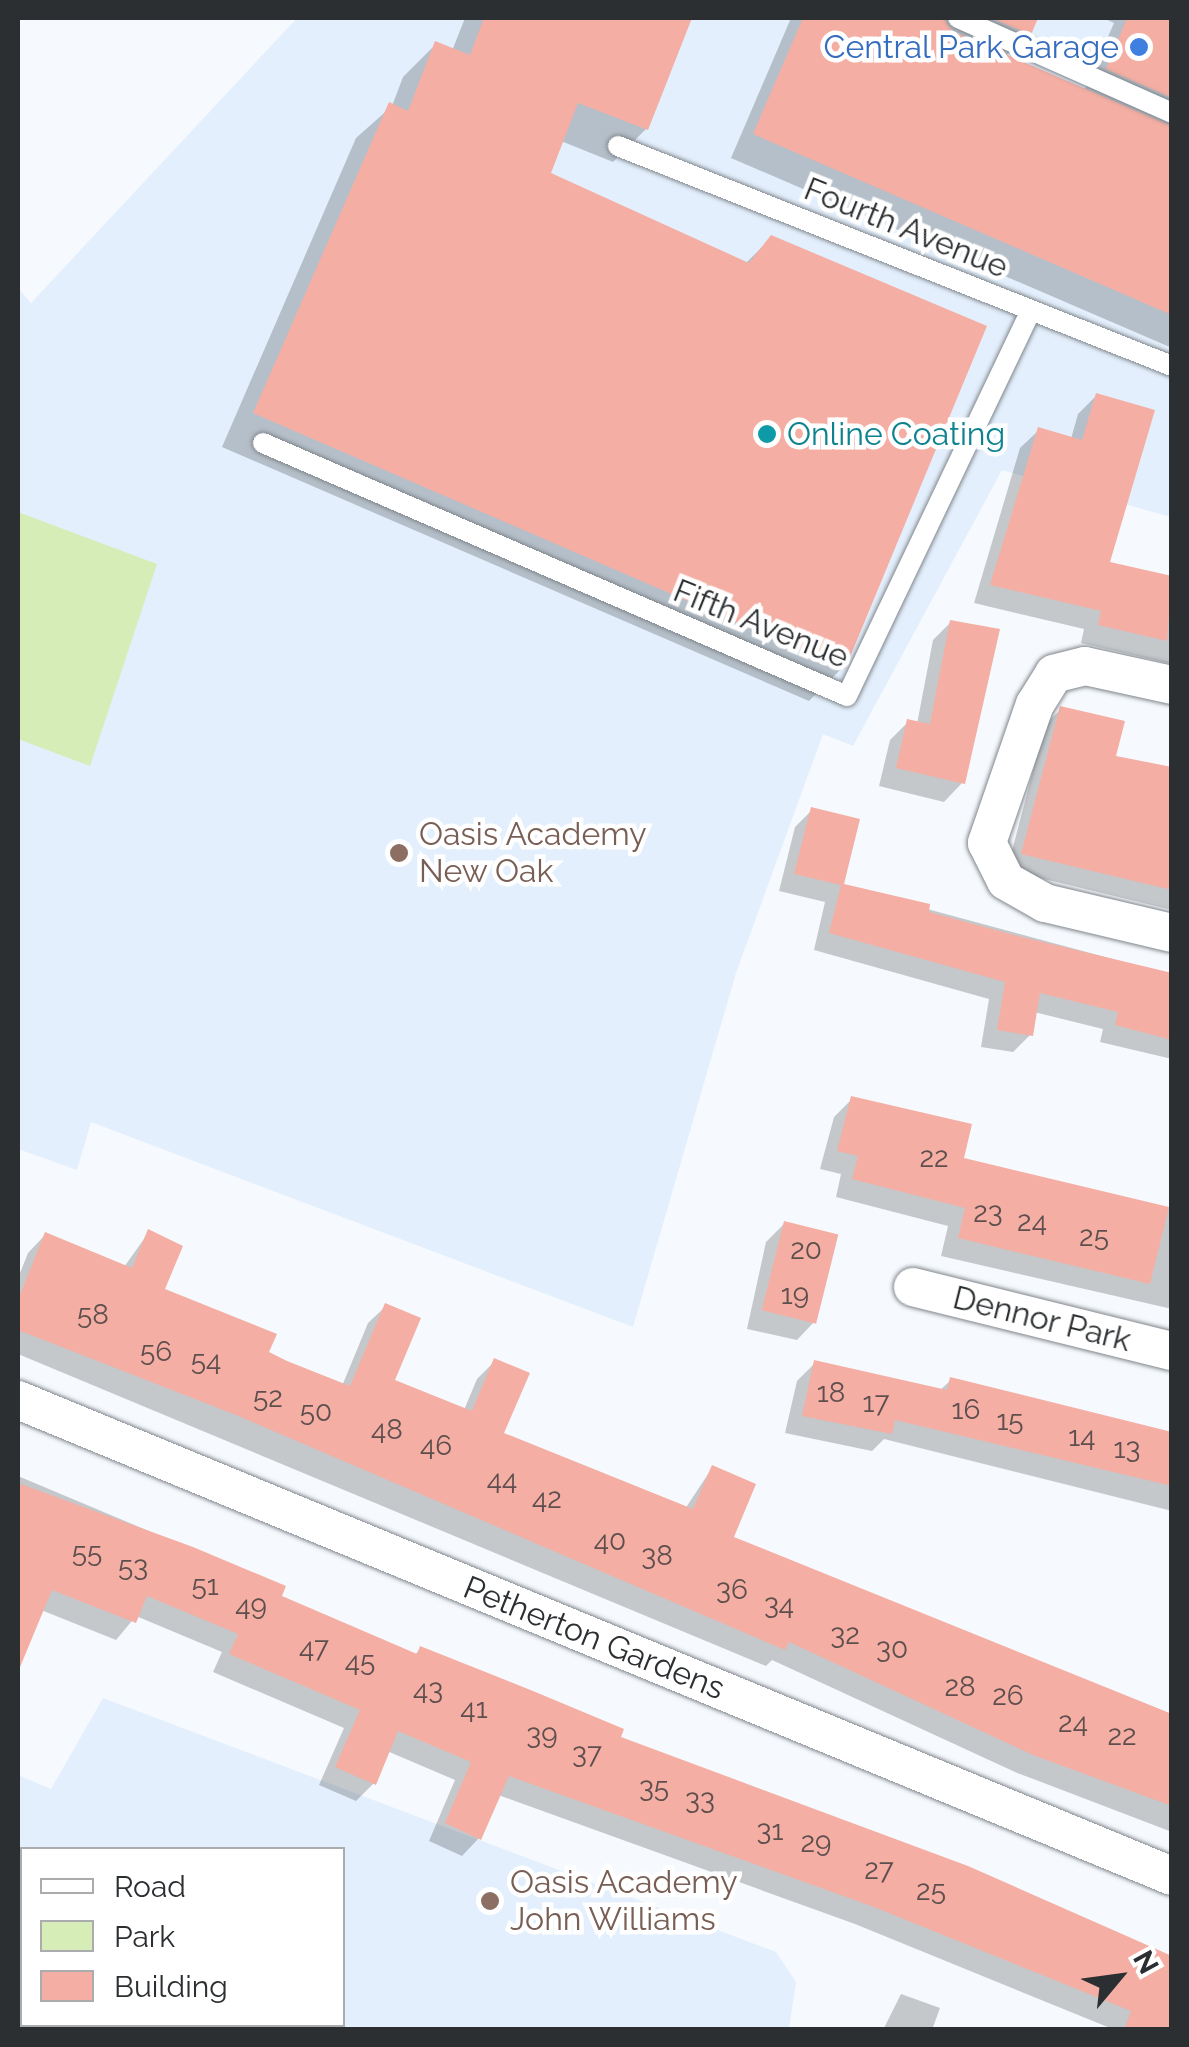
<!DOCTYPE html>
<style>
body{margin:0}
#map{position:relative;width:1189px;height:2047px;overflow:hidden;background:#f6fafe;font-family:Raleway,sans-serif}
div>[style]{position:absolute}
.built>*{inset:0;background:#e3effc}
.green>*{inset:0;background:#d6edb7}
.shadow>*{inset:0;background:#0003}
.building>*{inset:0;background:#f4aea3;transform-origin:0 0}
.roads{filter:drop-shadow(0 0 2px #80868c) drop-shadow(0 0 2px #80868c)}
.lane>*{height:20px;margin:-10px;padding:0 10px;transform-origin:10px;border-radius:10px;background:#fff}
.street>*{height:38px;margin:-19px;padding:0 19px;transform-origin:19px;border-radius:19px;background:#fff}
.dots>*{width:28px;height:28px;translate:-50% -50%;box-sizing:border-box;border:5px solid #fff;border-radius:50%}
span{translate:-50% -50%;white-space:nowrap;text-align:center;line-height:1.15;-webkit-text-stroke:9px #fff;paint-order:stroke}
.number-label{font-size:28px;color:#5e4f4e}
.number-label span{-webkit-text-stroke-width:0}
.shop-label{font-size:32px;color:#366cbe}
.right{translate:-100% -50%;text-align:right}
.street-label{font-size:32px;color:#2c2f31}
.culture-label{font-size:32px;color:#0d838f}
.left{translate:0 -50%;text-align:left}
.education-label{font-size:32px;color:#785e54}
.frame{position:absolute;inset:0;border:20px solid #2c2f31;pointer-events:none}
.legend{position:absolute;left:20px;top:1847px;width:325px;height:180px;box-sizing:border-box;background:#fff;border:2px solid #abacad;margin:0;padding:12px 18px;list-style:none;font-size:30px;color:#2c2f31}
.legend li{display:flex;align-items:center;gap:20px;height:50px}
.legend b{width:50px;border:2px solid #abacad}
.north{position:absolute;left:1069px;top:1927px;width:100px;height:100px;-webkit-text-stroke:8px #fff;paint-order:stroke;rotate:61deg;font-size:28px;font-weight:700;line-height:40px;text-align:center;color:#2c2f31}
.north::after{content:'';display:block;margin:auto;width:35px;height:45px;background:#2c2f31;clip-path:polygon(50% 0,100% 100%,50% 72%,0 100%)}
</style>
<div id="map">
<div class="built">
<div style="clip-path:polygon(297px 18px,1171px 18px,1171px 517px,1002px 470px,853px 746px,823px 734px,736px 973px,633px 1327px,91px 1122px,77px 1170px,18px 1149px,18px 288px,31px 303px)"></div>
<div style="clip-path:polygon(evenodd,103px 1698px,776px 1952px,796px 1982px,789px 2029px,18px 2029px,18px 1775px,51px 1789px,103px 1698px,22px 1850px,342px 1850px,342px 2024px,22px 2024px,22px 1850px)"></div>
</div>
<div class="green">
<div style="clip-path:polygon(18px 512px,157px 564px,90px 766px,18px 739px)"></div>
</div>
<div class="shadow">
<div style="clip-path:polygon(465px 18px,688px 18px,646px 129px,613px 162px,561px 141px,548px 175px,745px 264px,771px 238px,842px 668px,809px 701px,222px 447px,356px 138px,392px 106px,403px 77px,436px 44px,452px 51px)"></div>
<div style="clip-path:polygon(791px 18px,1035px 18px,1007px 55px,1084px 91px,1114px 23px,1103px 18px,1172px 18px,1172px 348px,731px 158px)"></div>
<div style="clip-path:polygon(1097px 395px,1107px 564px,1172px 579px,1172px 664px,1081px 643px,1084px 629px,974px 603px,1020px 448px,1039px 430px,1071px 439px,1078px 414px)"></div>
<div style="clip-path:polygon(951px 622px,962px 783px,944px 802px,879px 786px,890px 740px,908px 722px,917px 724px,933px 640px)"></div>
<div style="clip-path:polygon(1061px 709px,1113px 758px,1172px 769px,1172px 910px,1007px 870px,1045px 725px)"></div>
<div style="clip-path:polygon(812px 810px,842px 886px,1172px 975px,1172px 1059px,1100px 1042px,1103px 1029px,1034px 1012px,1030px 1035px,1013px 1052px,981px 1047px,989px 999px,814px 950px,825px 902px,779px 891px,795px 827px)"></div>
<div style="clip-path:polygon(852px 1099px,961px 1160px,1172px 1209px,1172px 1309px,941px 1256px,948px 1226px,836px 1197px,841px 1174px,820px 1169px,834px 1117px)"></div>
<div style="clip-path:polygon(784px 1224px,815px 1321px,797px 1340px,747px 1329px,766px 1242px)"></div>
<div style="clip-path:polygon(149px 1232px,162px 1291px,266px 1354px,342px 1386px,368px 1323px,386px 1306px,391px 1381px,464px 1410px,477px 1379px,495px 1361px,501px 1435px,685px 1509px,712px 1468px,731px 1538px,1172px 1729px,1172px 1832px,1015px 1772px,772px 1660px,766px 1666px,18px 1354px,18px 1278px,28px 1253px,45px 1235px,124px 1267px)"></div>
<div style="clip-path:polygon(815px 1363px,939px 1391px,951px 1380px,1172px 1435px,1172px 1511px,884px 1439px,872px 1451px,785px 1433px,797px 1381px)"></div>
<div style="clip-path:polygon(18px 1476px,282px 1587px,278px 1597px,414px 1656px,420px 1649px,618px 1738px,1172px 2030px,1115px 2030px,855px 1924px,498px 1795px,479px 1838px,462px 1856px,429px 1841px,455px 1780px,387px 1751px,374px 1783px,356px 1801px,319px 1785px,344px 1728px,213px 1672px,222px 1652px,136px 1616px,116px 1640px,41px 1610px,18px 1656px)"></div>
<div style="clip-path:polygon(901px 1994px,940px 2008px,932px 2030px,883px 2030px)"></div>
</div>
<div class="building">
<div style="clip-path:polygon(484px 18px,692px 18px,648px 130px,578px 103px,551px 173px,749px 263px,771px 235px,987px 326px,845px 669px,253px 413px,389px 102px,408px 111px,435px 41px,470px 55px)"></div>
<div style="clip-path:polygon(803px 18px,944px 18px,952px 31px,1172px 126px,1172px 315px,753px 134px)"></div>
<div style="clip-path:polygon(991px 18px,1038px 18px,1031px 35px)"></div>
<div style="clip-path:polygon(1127px 18px,1172px 18px,1172px 98px,1106px 69px)"></div>
<div style="clip-path:polygon(1096px 393px,1155px 410px,1110px 562px,1172px 576px,1167px 641px,1098px 625px,1101px 611px,990px 585px,1038px 427px,1082px 440px)"></div>
<div style="clip-path:polygon(950px 620px,1000px 629px,965px 784px,896px 768px,907px 719px,930px 724px)"></div>
<div style="clip-path:polygon(1060px 706px,1125px 721px,1116px 756px,1172px 767px,1172px 890px,1021px 854px)"></div>
<div style="clip-path:polygon(811px 807px,860px 819px,844px 884px,930px 904px,929px 912px,1018px 936px,1172px 973px,1172px 1040px,1115px 1025px,1118px 1012px,1040px 993px,1033px 1036px,997px 1030px,1005px 982px,829px 933px,841px 885px,794px 874px)"></div>
<div style="clip-path:polygon(851px 1096px,972px 1124px,964px 1158px,1169px 1207px,1150px 1284px,958px 1238px,965px 1208px,852px 1179px,858px 1156px,837px 1151px)"></div>
<div style="left:784px;top:1221px;width:56px;height:92px;rotate:14deg"></div>
<div style="clip-path:polygon(148px 1229px,183px 1246px,165px 1289px,277px 1334px,269px 1352px,287px 1361px,350px 1386px,385px 1303px,421px 1318px,395px 1380px,472px 1411px,494px 1358px,530px 1373px,504px 1433px,693px 1509px,712px 1465px,756px 1484px,734px 1537px,1172px 1714px,1172px 1806px,1033px 1755px,789px 1642px,785px 1650px,236px 1415px,18px 1330px,18px 1300px,45px 1232px,132px 1268px)"></div>
<div style="clip-path:polygon(814px 1360px,947px 1390px,950px 1377px,1172px 1432px,1172px 1486px,895px 1420px,892px 1434px,802px 1416px)"></div>
<div style="clip-path:polygon(18px 1483px,193px 1547px,286px 1586px,282px 1596px,417px 1654px,420px 1646px,533px 1691px,624px 1729px,621px 1737px,968px 1866px,1172px 1956px,1172px 2030px,1124px 2030px,1131px 2011px,874px 1907px,509px 1776px,481px 1840px,445px 1823px,471px 1762px,398px 1731px,376px 1785px,335px 1767px,360px 1710px,229px 1654px,238px 1634px,147px 1596px,136px 1623px,52px 1590px,18px 1672px)"></div>
</div>
<div class="roads">
<div class="lane">
<div style="left:958px;top:18px;width:234px;rotate:23.9deg"></div>
<div style="left:618px;top:146px;width:596px;rotate:21.66deg"></div>
<div style="left:263px;top:443px;width:636px;rotate:23.42deg"></div>
<div style="left:847px;top:696px;width:427px;rotate:-64.5deg"></div>
</div>
<div class="street">
<div style="left:1172px;top:685px;width:89px;rotate:-167.7deg"></div>
<div style="left:1085px;top:666px;width:32px;rotate:166deg"></div>
<div style="left:1054px;top:674px;width:36px;rotate:122deg"></div>
<div style="left:1035px;top:704px;width:147px;rotate:109.1deg"></div>
<div style="left:987px;top:843px;width:42px;rotate:63.4deg"></div>
<div style="left:1006px;top:881px;width:45px;rotate:29.4deg"></div>
<div style="left:1045px;top:903px;width:130px;rotate:13.3deg"></div>
<div style="left:913px;top:1287px;width:267px;rotate:13.9deg"></div>
<div style="left:18px;top:1400px;width:1248px;rotate:22.42deg"></div>
</div>
</div>
<div class="dots">
<div style="left:1139px;top:47px;background:#3f7fe0"></div>
<div style="left:767px;top:434px;background:#0f9aa8"></div>
<div style="left:399px;top:853px;background:#8d6e63"></div>
<div style="left:490px;top:1901px;background:#8d6e63"></div>
</div>
<div class="number-label">
<span style="left:934px;top:1158px">22</span>
<span style="left:988px;top:1213px">23</span>
<span style="left:1032px;top:1222px">24</span>
<span style="left:1094px;top:1237px">25</span>
<span style="left:806px;top:1250px">20</span>
<span style="left:795px;top:1295px">19</span>
<span style="left:93px;top:1315px">58</span>
<span style="left:156px;top:1352px">56</span>
<span style="left:206px;top:1361px">54</span>
<span style="left:831px;top:1393px">18</span>
<span style="left:268px;top:1398px">52</span>
<span style="left:876px;top:1403px">17</span>
<span style="left:966px;top:1410px">16</span>
<span style="left:316px;top:1412px">50</span>
<span style="left:1010px;top:1421px">15</span>
<span style="left:387px;top:1430px">48</span>
<span style="left:1082px;top:1437px">14</span>
<span style="left:436px;top:1446px">46</span>
<span style="left:1127px;top:1449px">13</span>
<span style="left:502px;top:1480px">44</span>
<span style="left:547px;top:1499px">42</span>
<span style="left:610px;top:1541px">40</span>
<span style="left:87px;top:1553px">55</span>
<span style="left:657px;top:1556px">38</span>
<span style="left:133px;top:1567px">53</span>
<span style="left:205px;top:1586px">51</span>
<span style="left:732px;top:1590px">36</span>
<span style="left:779px;top:1605px">34</span>
<span style="left:251px;top:1606px">49</span>
<span style="left:845px;top:1635px">32</span>
<span style="left:314px;top:1648px">47</span>
<span style="left:892px;top:1649px">30</span>
<span style="left:360px;top:1662px">45</span>
<span style="left:960px;top:1687px">28</span>
<span style="left:428px;top:1690px">43</span>
<span style="left:1008px;top:1696px">26</span>
<span style="left:474px;top:1709px">41</span>
<span style="left:1073px;top:1723px">24</span>
<span style="left:542px;top:1735px">39</span>
<span style="left:1122px;top:1736px">22</span>
<span style="left:587px;top:1754px">37</span>
<span style="left:654px;top:1788px">35</span>
<span style="left:700px;top:1800px">33</span>
<span style="left:770px;top:1831px">31</span>
<span style="left:816px;top:1843px">29</span>
<span style="left:879px;top:1870px">27</span>
<span style="left:931px;top:1891px">25</span>
</div>
<div class="shop-label">
<span class="right" style="left:1119px;top:47px">Central Park Garage</span>
</div>
<div class="street-label">
<span style="left:906px;top:228px;rotate:22deg">Fourth Avenue</span>
<span style="left:761px;top:624px;rotate:22deg">Fifth Avenue</span>
<span style="left:1042px;top:1319px;rotate:14deg">Dennor Park</span>
<span style="left:594px;top:1638px;rotate:22deg">Petherton Gardens</span>
</div>
<div class="culture-label">
<span class="left" style="left:787px;top:434px">Online Coating</span>
</div>
<div class="education-label">
<span class="left" style="left:419px;top:853px">Oasis Academy<br>New Oak</span>
<span class="left" style="left:510px;top:1901px">Oasis Academy<br>John Williams</span>
</div>
<div class="frame"></div>
<ul class="legend">
<li><b style="height:12px;background:#fff"></b>Road</li>
<li><b style="height:28px;background:#d6edb7"></b>Park</li>
<li><b style="height:28px;background:#f4aea3"></b>Building</li>
</ul>
<div class="north">N</div>
</div>
